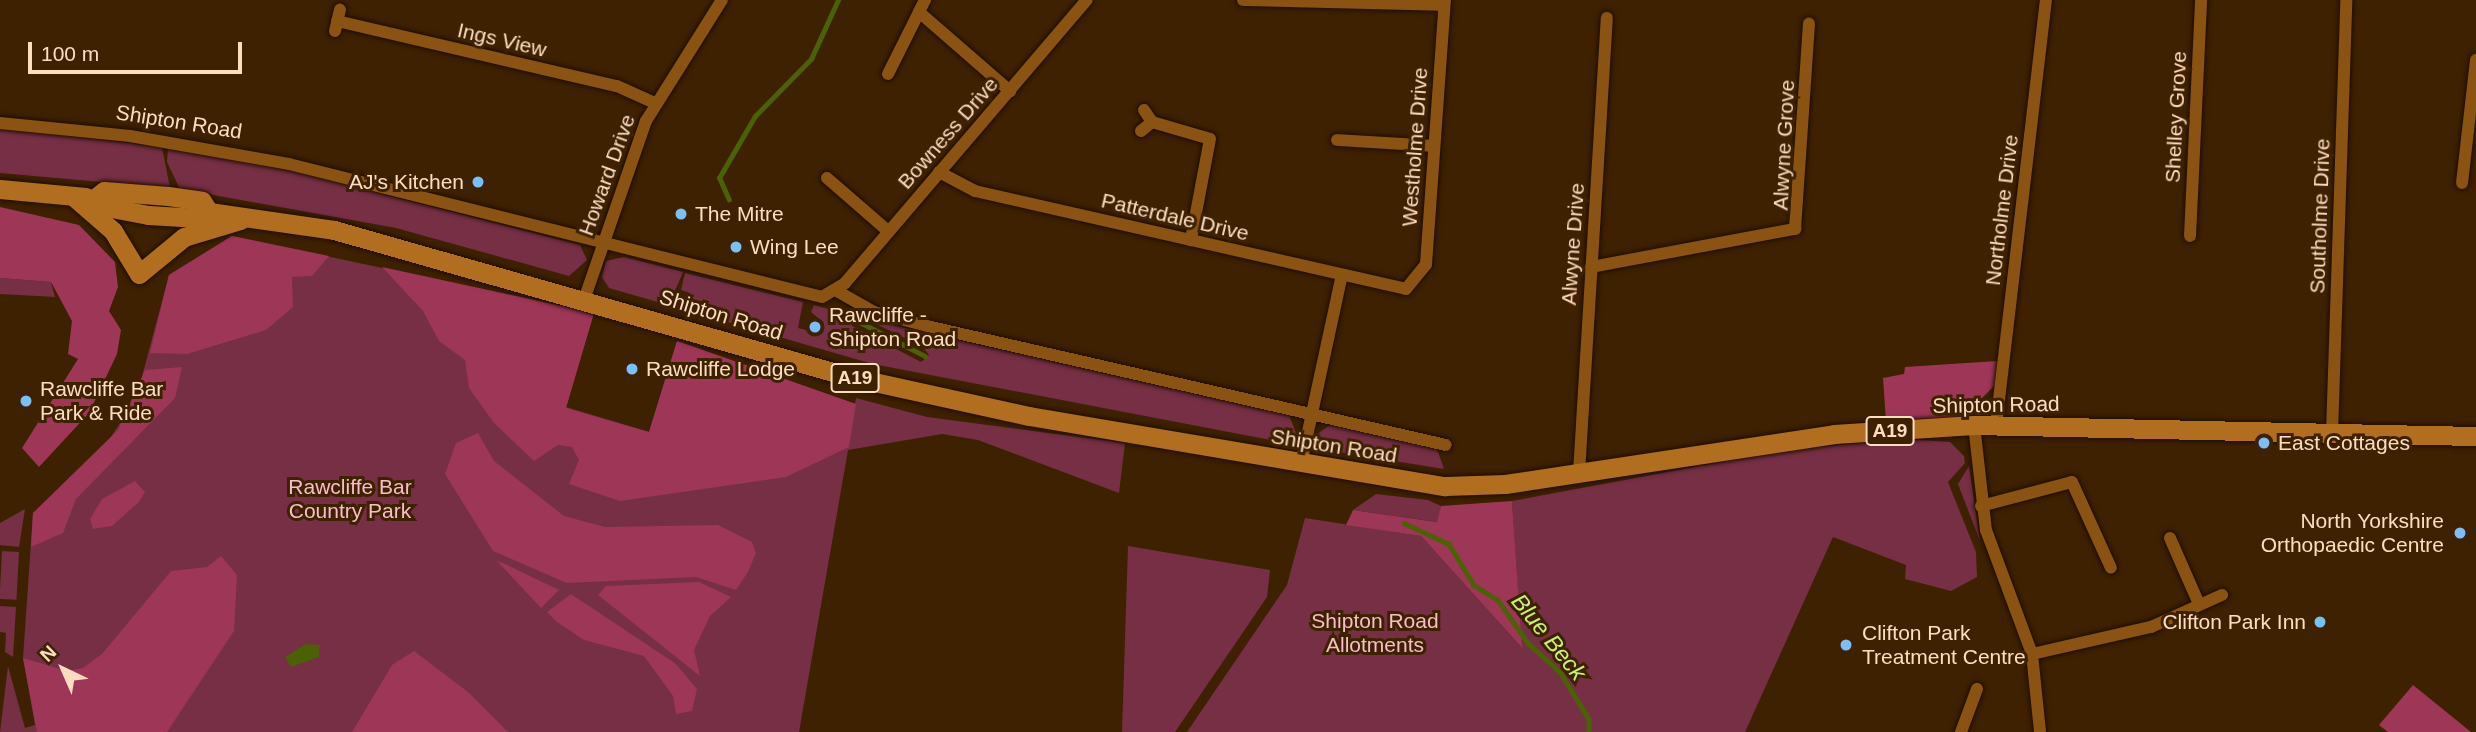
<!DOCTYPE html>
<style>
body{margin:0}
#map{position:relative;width:2476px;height:732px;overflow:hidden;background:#3e2101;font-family:Arial,sans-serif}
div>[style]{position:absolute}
.green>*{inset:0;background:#762f44;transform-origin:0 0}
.forest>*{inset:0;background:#9e3657}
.water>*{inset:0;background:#4a6104}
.stream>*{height:4.5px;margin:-2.25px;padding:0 2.25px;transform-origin:2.25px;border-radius:2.25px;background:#4a6104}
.roads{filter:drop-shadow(0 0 2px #1e0d00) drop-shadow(0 0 2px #1e0d00)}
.street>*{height:12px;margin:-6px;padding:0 6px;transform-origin:6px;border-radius:6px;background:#8a5312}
.primary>*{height:19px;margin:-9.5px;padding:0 9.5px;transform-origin:9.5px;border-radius:9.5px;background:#b26e1f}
.dots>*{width:19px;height:19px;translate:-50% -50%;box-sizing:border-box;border:4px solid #3e2101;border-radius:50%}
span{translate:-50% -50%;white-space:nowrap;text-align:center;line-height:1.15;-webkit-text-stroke:6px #3e2101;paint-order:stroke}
.shield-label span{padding:2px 5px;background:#3e2101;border:2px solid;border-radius:5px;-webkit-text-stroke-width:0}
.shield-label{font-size:19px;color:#fcddc0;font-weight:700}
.street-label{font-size:21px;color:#fcddc0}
.poi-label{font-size:21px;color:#fcddc0}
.right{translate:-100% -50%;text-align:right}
.left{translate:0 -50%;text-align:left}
.park-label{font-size:21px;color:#f7bdc9}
.water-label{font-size:23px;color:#c8f36b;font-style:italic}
.north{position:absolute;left:28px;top:634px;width:70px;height:70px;-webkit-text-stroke:5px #3e2101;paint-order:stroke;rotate:316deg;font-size:19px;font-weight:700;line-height:28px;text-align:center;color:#fcddc0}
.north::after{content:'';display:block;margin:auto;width:24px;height:32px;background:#fcddc0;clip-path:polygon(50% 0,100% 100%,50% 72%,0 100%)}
.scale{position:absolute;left:28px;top:42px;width:214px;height:32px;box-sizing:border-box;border:4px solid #fcddc0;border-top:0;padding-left:9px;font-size:21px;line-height:24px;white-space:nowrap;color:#fcddc0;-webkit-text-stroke:5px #3e2101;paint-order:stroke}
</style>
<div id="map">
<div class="green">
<div style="clip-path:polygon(0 128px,162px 147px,170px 188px,0 173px)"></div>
<div style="clip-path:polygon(168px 148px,289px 170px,580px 245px,587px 260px,569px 276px,396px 228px,180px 189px,167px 162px)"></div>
<div style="clip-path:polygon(232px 236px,594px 313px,566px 407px,649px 432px,677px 341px,855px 404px,856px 398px,927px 417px,1125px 443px,1119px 493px,978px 440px,942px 434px,848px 450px,799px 732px,0 732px,8px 666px,25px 728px,35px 725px,23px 658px,33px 513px,101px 452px,136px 399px,169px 275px)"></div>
<div style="clip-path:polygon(624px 257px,683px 272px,671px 300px,684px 304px,690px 293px,681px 290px,685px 273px,803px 302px,798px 328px,822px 334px,824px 323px,811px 312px,814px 305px,850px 315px,852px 326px,921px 362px,929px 355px,923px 347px,866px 319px,1289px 415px,1296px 433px,1293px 441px,1281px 442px,873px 364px,609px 288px,602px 277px,606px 261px)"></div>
<div style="clip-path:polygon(0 278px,51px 282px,55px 297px,0 294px)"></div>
<div style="clip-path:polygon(1331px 424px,1437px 449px,1444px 469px,1319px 449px,1316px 435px)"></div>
<div style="clip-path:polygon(1905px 439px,1950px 442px,1964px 456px,1965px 463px,1948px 482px,1976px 552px,1977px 577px,1951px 591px,1905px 579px,1906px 565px,1833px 537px,1745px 732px,1187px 732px,1287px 585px,1305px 518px,1421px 536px,1521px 647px,1512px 501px,1785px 450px)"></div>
<div style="clip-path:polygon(1969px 466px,1980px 541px,1958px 484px)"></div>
<div style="clip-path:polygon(1376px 494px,1428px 500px,1441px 506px,1438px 522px,1353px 510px)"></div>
<div style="clip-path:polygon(25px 509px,19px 547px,0 545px,0 523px)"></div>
<div style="clip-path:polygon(1128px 546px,1270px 570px,1267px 597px,1175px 732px,1122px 732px)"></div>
<div style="left:2px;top:551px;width:17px;height:48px;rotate:3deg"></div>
<div style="clip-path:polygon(0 606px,16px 607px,13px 657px,5px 652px,6px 633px,0 632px)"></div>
</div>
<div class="forest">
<div style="clip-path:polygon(0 207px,79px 225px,115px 262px,118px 287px,109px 311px,121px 330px,117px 354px,89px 413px,39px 467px,22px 448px,78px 359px,68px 354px,72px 321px,51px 282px,0 278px)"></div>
<div style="clip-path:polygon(232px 236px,329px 256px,312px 276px,292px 277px,293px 307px,266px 330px,187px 354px,150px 353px,169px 275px)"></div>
<div style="clip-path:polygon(382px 267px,594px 313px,566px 408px,649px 432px,677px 341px,856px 404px,849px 447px,786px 477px,620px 501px,569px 484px,579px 460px,572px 447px,558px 445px,534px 461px,494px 423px,469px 388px,465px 360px,439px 341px,423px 311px)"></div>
<div style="clip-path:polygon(1997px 361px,1996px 384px,1962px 418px,1886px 421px,1883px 378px,1904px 374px,1905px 367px)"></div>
<div style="clip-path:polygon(182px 367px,175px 398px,76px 499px,63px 533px,31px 547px,33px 513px,118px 430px,145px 370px)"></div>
<div style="clip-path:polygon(478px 433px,494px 461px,564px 516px,605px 527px,718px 525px,752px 542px,756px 553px,748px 572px,736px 590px,696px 577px,567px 583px,493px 551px,445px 474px,456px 443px)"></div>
<div style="clip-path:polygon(135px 481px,145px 492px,139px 502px,112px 526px,93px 529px,90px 519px,102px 499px)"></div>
<div style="clip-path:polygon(1512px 501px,1522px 648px,1421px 536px,1346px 525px,1353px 510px,1437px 522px,1441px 506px)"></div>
<div style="clip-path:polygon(221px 556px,237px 575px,234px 631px,167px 732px,37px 732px,23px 658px,67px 671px,83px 668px,102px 654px,171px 571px,207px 567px)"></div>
<div style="clip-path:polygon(497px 561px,505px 564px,559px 590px,541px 608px)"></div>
<div style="clip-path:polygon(699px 582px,731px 597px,710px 616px,694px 650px,700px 676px,598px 595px,606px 586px)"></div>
<div style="clip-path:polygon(571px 594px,676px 664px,697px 689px,692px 711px,676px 714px,673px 696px,644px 656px,584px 640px,557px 622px,547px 612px)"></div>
<div style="clip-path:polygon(414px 651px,468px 692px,508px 732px,352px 732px,392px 665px)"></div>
<div style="clip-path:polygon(2413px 685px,2471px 732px,2388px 732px,2379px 725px)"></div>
</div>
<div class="water">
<div style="clip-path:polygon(306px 644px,320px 645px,319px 657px,291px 667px,285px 657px)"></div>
</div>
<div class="stream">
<div style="left:729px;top:200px;width:24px;rotate:-114deg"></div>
<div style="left:719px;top:178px;width:72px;rotate:-59.9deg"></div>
<div style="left:755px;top:116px;width:80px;rotate:-45.5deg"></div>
<div style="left:811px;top:59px;width:65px;rotate:-65.4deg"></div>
<div style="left:854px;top:319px;width:80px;rotate:27.5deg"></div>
<div style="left:1404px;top:523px;width:50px;rotate:25deg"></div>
<div style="left:1449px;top:544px;width:48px;rotate:58.6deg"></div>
<div style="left:1474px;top:585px;width:28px;rotate:32deg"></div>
<div style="left:1498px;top:600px;width:52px;rotate:55.1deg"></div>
<div style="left:1528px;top:643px;width:43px;rotate:42.2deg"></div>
<div style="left:1560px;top:672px;width:55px;rotate:58.3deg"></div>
<div style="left:1589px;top:719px;width:13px;rotate:90deg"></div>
</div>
<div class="roads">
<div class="street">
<div style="left:925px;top:0;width:13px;rotate:117deg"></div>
<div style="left:919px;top:12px;width:121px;rotate:41deg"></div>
<div style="left:1243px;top:0;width:201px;rotate:1.4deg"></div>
<div style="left:337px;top:21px;width:287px;rotate:13.1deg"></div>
<div style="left:617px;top:86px;width:42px;rotate:24.1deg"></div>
<div style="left:335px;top:31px;width:22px;rotate:-77deg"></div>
<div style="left:888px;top:74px;width:69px;rotate:-63.4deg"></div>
<div style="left:1144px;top:110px;width:14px;rotate:56deg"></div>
<div style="left:1152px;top:122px;width:60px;rotate:16.3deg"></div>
<div style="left:1210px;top:139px;width:103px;rotate:100.7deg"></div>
<div style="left:0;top:123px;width:131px;rotate:5.7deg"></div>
<div style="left:130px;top:136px;width:161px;rotate:10deg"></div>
<div style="left:289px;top:164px;width:549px;rotate:14.01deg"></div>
<div style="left:822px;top:297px;width:27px;rotate:-31deg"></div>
<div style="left:845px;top:283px;width:372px;rotate:-49.5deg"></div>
<div style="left:1141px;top:131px;width:14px;rotate:-39deg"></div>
<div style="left:1337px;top:140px;width:97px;rotate:3.5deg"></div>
<div style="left:939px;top:172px;width:41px;rotate:27.8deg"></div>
<div style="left:975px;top:191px;width:442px;rotate:12.8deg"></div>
<div style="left:1406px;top:289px;width:32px;rotate:-51deg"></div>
<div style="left:1426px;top:264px;width:265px;rotate:-85.9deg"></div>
<div style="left:827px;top:178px;width:81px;rotate:41deg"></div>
<div style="left:2462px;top:183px;width:124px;rotate:-83.5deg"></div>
<div style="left:2190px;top:236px;width:236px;rotate:-87.3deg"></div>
<div style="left:1591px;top:267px;width:208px;rotate:-10.6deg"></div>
<div style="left:1795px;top:229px;width:206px;rotate:-86.1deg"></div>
<div style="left:837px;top:291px;width:43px;rotate:29.6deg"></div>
<div style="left:874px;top:312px;width:59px;rotate:14.7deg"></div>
<div style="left:931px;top:327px;width:528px;rotate:12.91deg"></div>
<div style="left:585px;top:297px;width:186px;rotate:-70.9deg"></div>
<div style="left:646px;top:121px;width:143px;rotate:-57.9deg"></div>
<div style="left:1974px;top:425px;width:106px;rotate:83.5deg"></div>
<div style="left:1986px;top:530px;width:132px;rotate:69.6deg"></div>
<div style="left:2032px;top:654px;width:78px;rotate:84.1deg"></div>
<div style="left:1996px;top:425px;width:428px;rotate:-83.3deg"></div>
<div style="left:2332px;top:433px;width:433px;rotate:-88.1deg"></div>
<div style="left:1301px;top:464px;width:193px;rotate:-77.8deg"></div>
<div style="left:1579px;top:473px;width:456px;rotate:-86.5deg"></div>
<div style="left:1981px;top:506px;width:94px;rotate:-14.8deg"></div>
<div style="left:2072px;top:482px;width:94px;rotate:65.6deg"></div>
<div style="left:2170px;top:538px;width:72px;rotate:66.3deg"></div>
<div style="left:2032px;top:654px;width:122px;rotate:-12.8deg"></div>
<div style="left:2151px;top:627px;width:78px;rotate:-24.3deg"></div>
<div style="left:1961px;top:732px;width:46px;rotate:-69.6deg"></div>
</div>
<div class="primary">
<div style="left:0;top:189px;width:86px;rotate:5.3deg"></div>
<div style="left:73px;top:196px;width:53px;rotate:41.2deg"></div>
<div style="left:113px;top:231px;width:50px;rotate:58.8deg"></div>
<div style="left:139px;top:274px;width:58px;rotate:-39.4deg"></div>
<div style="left:184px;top:237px;width:59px;rotate:-16.9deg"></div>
<div style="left:95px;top:198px;width:10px;rotate:53deg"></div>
<div style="left:101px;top:206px;width:48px;rotate:10.8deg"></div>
<div style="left:148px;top:215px;width:51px;rotate:3.4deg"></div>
<div style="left:199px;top:218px;width:12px;rotate:-31deg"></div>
<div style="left:209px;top:212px;width:126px;rotate:8.2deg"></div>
<div style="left:334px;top:230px;width:533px;rotate:15.89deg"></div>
<div style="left:847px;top:376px;width:186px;rotate:12.4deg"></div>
<div style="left:1029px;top:416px;width:422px;rotate:9.6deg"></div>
<div style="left:1445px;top:486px;width:60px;rotate:-1.9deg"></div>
<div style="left:1505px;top:484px;width:333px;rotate:-8.6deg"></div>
<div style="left:1834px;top:434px;width:140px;rotate:-3.7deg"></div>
<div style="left:1974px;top:425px;width:502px;rotate:1.26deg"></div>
<div style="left:95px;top:198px;width:11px;rotate:-38deg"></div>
<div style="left:104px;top:191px;width:64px;rotate:4.5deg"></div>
<div style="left:168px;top:196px;width:34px;rotate:8deg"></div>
<div style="left:202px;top:201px;width:13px;rotate:58deg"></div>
</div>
</div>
<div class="dots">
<div style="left:478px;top:182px;background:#79bff8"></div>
<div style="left:681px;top:214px;background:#79bff8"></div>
<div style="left:736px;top:247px;background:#79bff8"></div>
<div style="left:815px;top:327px;background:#79bff8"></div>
<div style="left:632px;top:369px;background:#79bff8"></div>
<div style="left:26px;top:401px;background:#79bff8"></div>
<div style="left:2264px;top:443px;background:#79bff8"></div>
<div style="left:2460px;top:533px;background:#79bff8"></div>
<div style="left:2320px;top:622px;background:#79bff8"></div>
<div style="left:1846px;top:645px;background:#79bff8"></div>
</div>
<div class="shield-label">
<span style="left:855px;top:378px">A19</span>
<span style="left:1890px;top:431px">A19</span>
</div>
<div class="street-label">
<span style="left:502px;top:40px;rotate:13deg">Ings View</span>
<span style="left:2176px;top:117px;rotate:-87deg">Shelley Grove</span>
<span style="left:179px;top:122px;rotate:9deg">Shipton Road</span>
<span style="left:948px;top:133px;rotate:-49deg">Bowness Drive</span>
<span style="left:1784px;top:145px;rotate:-87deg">Alwyne Grove</span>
<span style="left:1415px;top:147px;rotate:-86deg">Westholme Drive</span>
<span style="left:607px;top:175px;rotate:-70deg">Howard Drive</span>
<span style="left:2002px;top:210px;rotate:-83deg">Northolme Drive</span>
<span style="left:2320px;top:216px;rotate:-88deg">Southolme Drive</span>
<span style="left:1175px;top:217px;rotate:13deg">Patterdale Drive</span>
<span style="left:1573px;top:244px;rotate:-86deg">Alwyne Drive</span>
<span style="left:721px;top:315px;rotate:17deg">Shipton Road</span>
<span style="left:1996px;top:405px;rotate:-1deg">Shipton Road</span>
<span style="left:1334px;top:446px;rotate:9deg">Shipton Road</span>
</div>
<div class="poi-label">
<span class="right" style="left:464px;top:182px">AJ's Kitchen</span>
<span class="left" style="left:695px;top:214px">The Mitre</span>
<span class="left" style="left:750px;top:247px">Wing Lee</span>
<span class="left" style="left:829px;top:327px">Rawcliffe -<br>Shipton Road</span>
<span class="left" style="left:646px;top:369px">Rawcliffe Lodge</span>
<span class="left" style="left:40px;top:401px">Rawcliffe Bar<br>Park &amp; Ride</span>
<span class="left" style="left:2278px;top:443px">East Cottages</span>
<span class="right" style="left:2444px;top:533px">North Yorkshire<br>Orthopaedic Centre</span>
<span class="right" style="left:2306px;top:622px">Clifton Park Inn</span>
<span class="left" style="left:1862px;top:645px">Clifton Park<br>Treatment Centre</span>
</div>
<div class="park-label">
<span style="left:350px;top:499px">Rawcliffe Bar<br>Country Park</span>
<span style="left:1375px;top:633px">Shipton Road<br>Allotments</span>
</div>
<div class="water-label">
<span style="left:1549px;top:637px;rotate:51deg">Blue Beck</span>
</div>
<div class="north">N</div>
<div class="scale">100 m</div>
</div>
